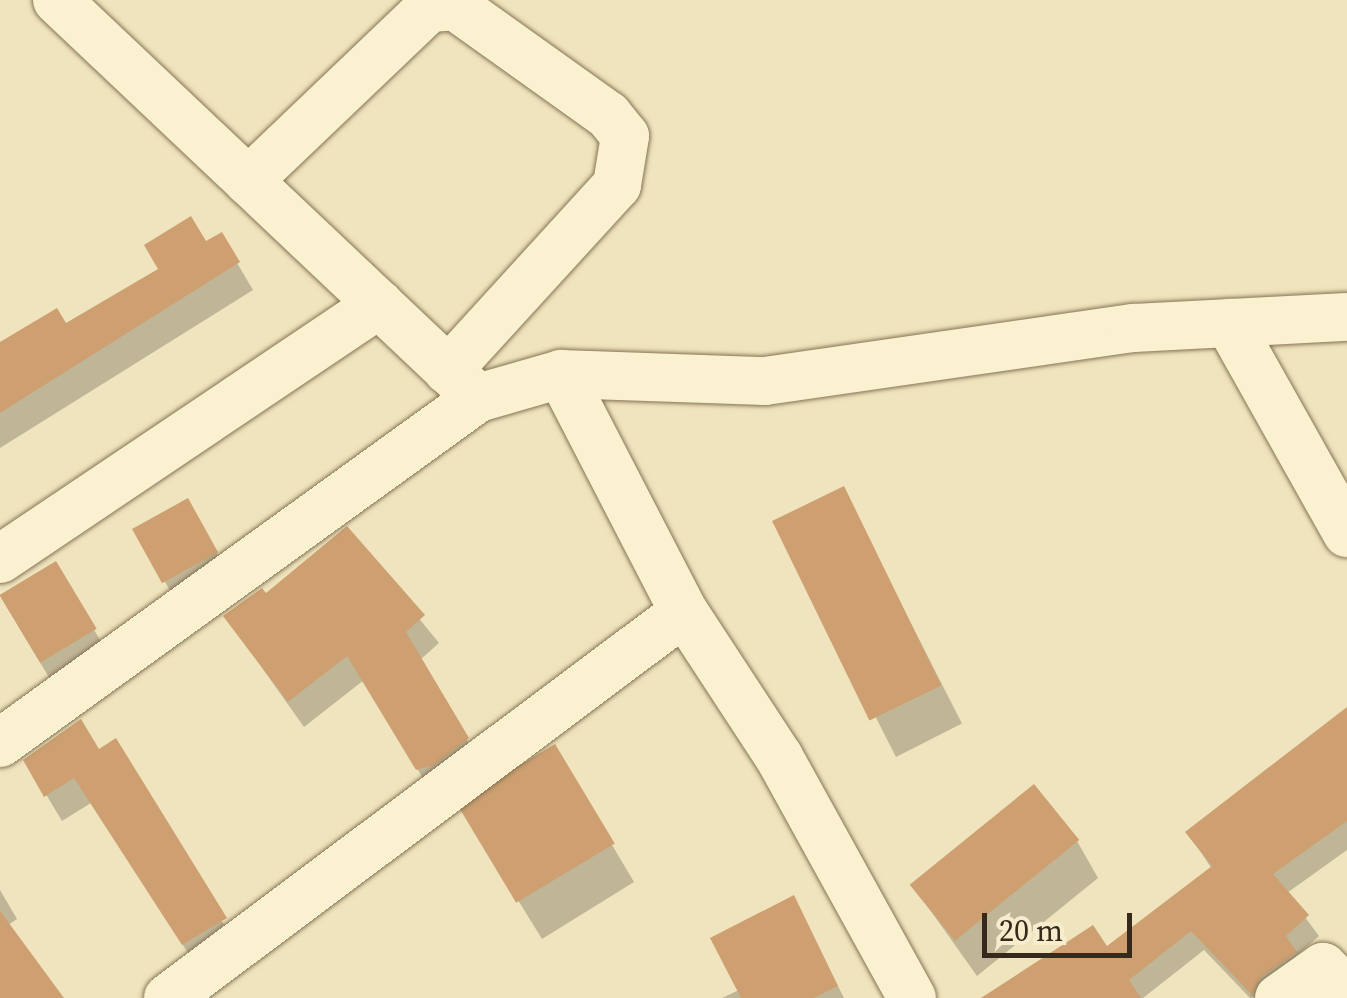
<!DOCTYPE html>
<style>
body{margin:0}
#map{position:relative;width:1347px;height:998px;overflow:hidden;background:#efe4bd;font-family:"Source Serif 4",serif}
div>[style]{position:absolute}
.shadow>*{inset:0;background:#0003;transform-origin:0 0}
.building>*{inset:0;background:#cea071;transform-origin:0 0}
.roads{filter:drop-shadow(0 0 2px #877456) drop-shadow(0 0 2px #877456)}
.street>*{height:48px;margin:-24px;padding:0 24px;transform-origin:24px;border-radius:24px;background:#faf1d0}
span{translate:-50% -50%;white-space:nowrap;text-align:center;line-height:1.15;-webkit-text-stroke:9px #f6edcc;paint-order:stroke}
.scale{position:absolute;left:982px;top:913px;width:150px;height:45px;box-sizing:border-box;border:5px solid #352a1b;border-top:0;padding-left:12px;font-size:30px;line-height:35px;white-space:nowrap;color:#352a1b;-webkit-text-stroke:8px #f6edcc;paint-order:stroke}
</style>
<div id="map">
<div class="shadow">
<div style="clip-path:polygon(221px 236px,253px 290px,0 448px,0 345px,65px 327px)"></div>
<div style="left:843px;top:490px;width:262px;height:74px;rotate:63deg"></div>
<div style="left:187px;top:502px;width:89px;height:59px;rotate:60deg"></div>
<div style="clip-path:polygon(347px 530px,439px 643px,420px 660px,482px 766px,433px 795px,364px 680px,304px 727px,226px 617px,265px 596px)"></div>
<div style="left:55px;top:565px;width:106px;height:63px;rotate:59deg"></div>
<div style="clip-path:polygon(1347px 712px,1347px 850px,1287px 893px,1319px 936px,1296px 956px,1306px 974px,1250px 998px,1204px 950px,1143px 998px,1026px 998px,1107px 950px,1212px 869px,1188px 833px)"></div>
<div style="clip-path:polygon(554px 747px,634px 882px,542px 939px,487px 850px)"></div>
<div style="clip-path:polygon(99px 753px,240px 946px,199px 970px,91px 803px,62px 821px,26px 761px)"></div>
<div style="clip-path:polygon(1077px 841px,1098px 878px,977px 976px,913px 886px)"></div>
<div style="clip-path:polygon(0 890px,17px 919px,8px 925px,61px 998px,0 998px)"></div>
<div style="clip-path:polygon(794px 899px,844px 998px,722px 998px,739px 990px)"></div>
</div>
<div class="building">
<div style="clip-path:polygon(191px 216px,206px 241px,222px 232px,240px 262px,0 413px,0 342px,57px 308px,66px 323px,158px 269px,144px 245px)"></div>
<div style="left:844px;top:486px;width:222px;height:80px;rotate:64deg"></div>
<div style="left:188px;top:498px;width:62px;height:64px;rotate:61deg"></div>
<div style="clip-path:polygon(347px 526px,425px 615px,406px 632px,469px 738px,434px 765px,416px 770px,347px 656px,288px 702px,223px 616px,262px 588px,266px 593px)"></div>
<div style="left:56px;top:561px;width:79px;height:66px;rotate:59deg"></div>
<div style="clip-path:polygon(1347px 707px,1347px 821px,1273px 874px,1309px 915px,1286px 936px,1297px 952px,1262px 976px,1252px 995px,1191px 931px,1129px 980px,1141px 998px,981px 998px,1093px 925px,1107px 946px,1212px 866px,1185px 832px)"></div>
<div style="clip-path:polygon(81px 719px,99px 749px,116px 738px,227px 918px,182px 945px,74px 778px,44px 797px,23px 760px)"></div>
<div style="left:555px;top:744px;width:116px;height:115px;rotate:59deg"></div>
<div style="left:1034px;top:784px;width:72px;height:160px;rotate:51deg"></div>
<div style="clip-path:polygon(794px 895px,838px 986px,814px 998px,741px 998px,710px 938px)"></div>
<div style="clip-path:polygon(0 911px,64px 998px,0 998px)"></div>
</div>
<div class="roads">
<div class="street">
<div style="left:57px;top:0;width:579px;rotate:43.39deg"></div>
<div style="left:478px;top:398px;width:86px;rotate:-16.1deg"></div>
<div style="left:561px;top:374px;width:268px;rotate:62.7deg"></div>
<div style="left:684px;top:612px;width:173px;rotate:56.8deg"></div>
<div style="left:779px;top:757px;width:275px;rotate:61.1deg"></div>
<div style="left:248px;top:181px;width:250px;rotate:-43.7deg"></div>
<div style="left:429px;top:8px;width:26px;rotate:-4deg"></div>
<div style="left:455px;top:6px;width:188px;rotate:35.5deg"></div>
<div style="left:608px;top:115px;width:27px;rotate:51deg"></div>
<div style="left:625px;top:136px;width:50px;rotate:99.3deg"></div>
<div style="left:617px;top:185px;width:251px;rotate:132.4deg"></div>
<div style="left:1229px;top:323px;width:241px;rotate:60.7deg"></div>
<div style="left:561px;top:374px;width:204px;rotate:2deg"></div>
<div style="left:765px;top:381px;width:373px;rotate:-8.2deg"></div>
<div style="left:1134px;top:328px;width:213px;rotate:-3deg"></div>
<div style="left:0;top:559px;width:457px;rotate:-33.9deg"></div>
<div style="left:0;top:743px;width:589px;rotate:-35.82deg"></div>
<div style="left:168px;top:998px;width:644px;rotate:-36.8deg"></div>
<div style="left:1279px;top:998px;width:54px;rotate:-35.2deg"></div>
<div style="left:1323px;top:967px;width:33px;rotate:44deg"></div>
</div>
</div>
<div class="scale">20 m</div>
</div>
